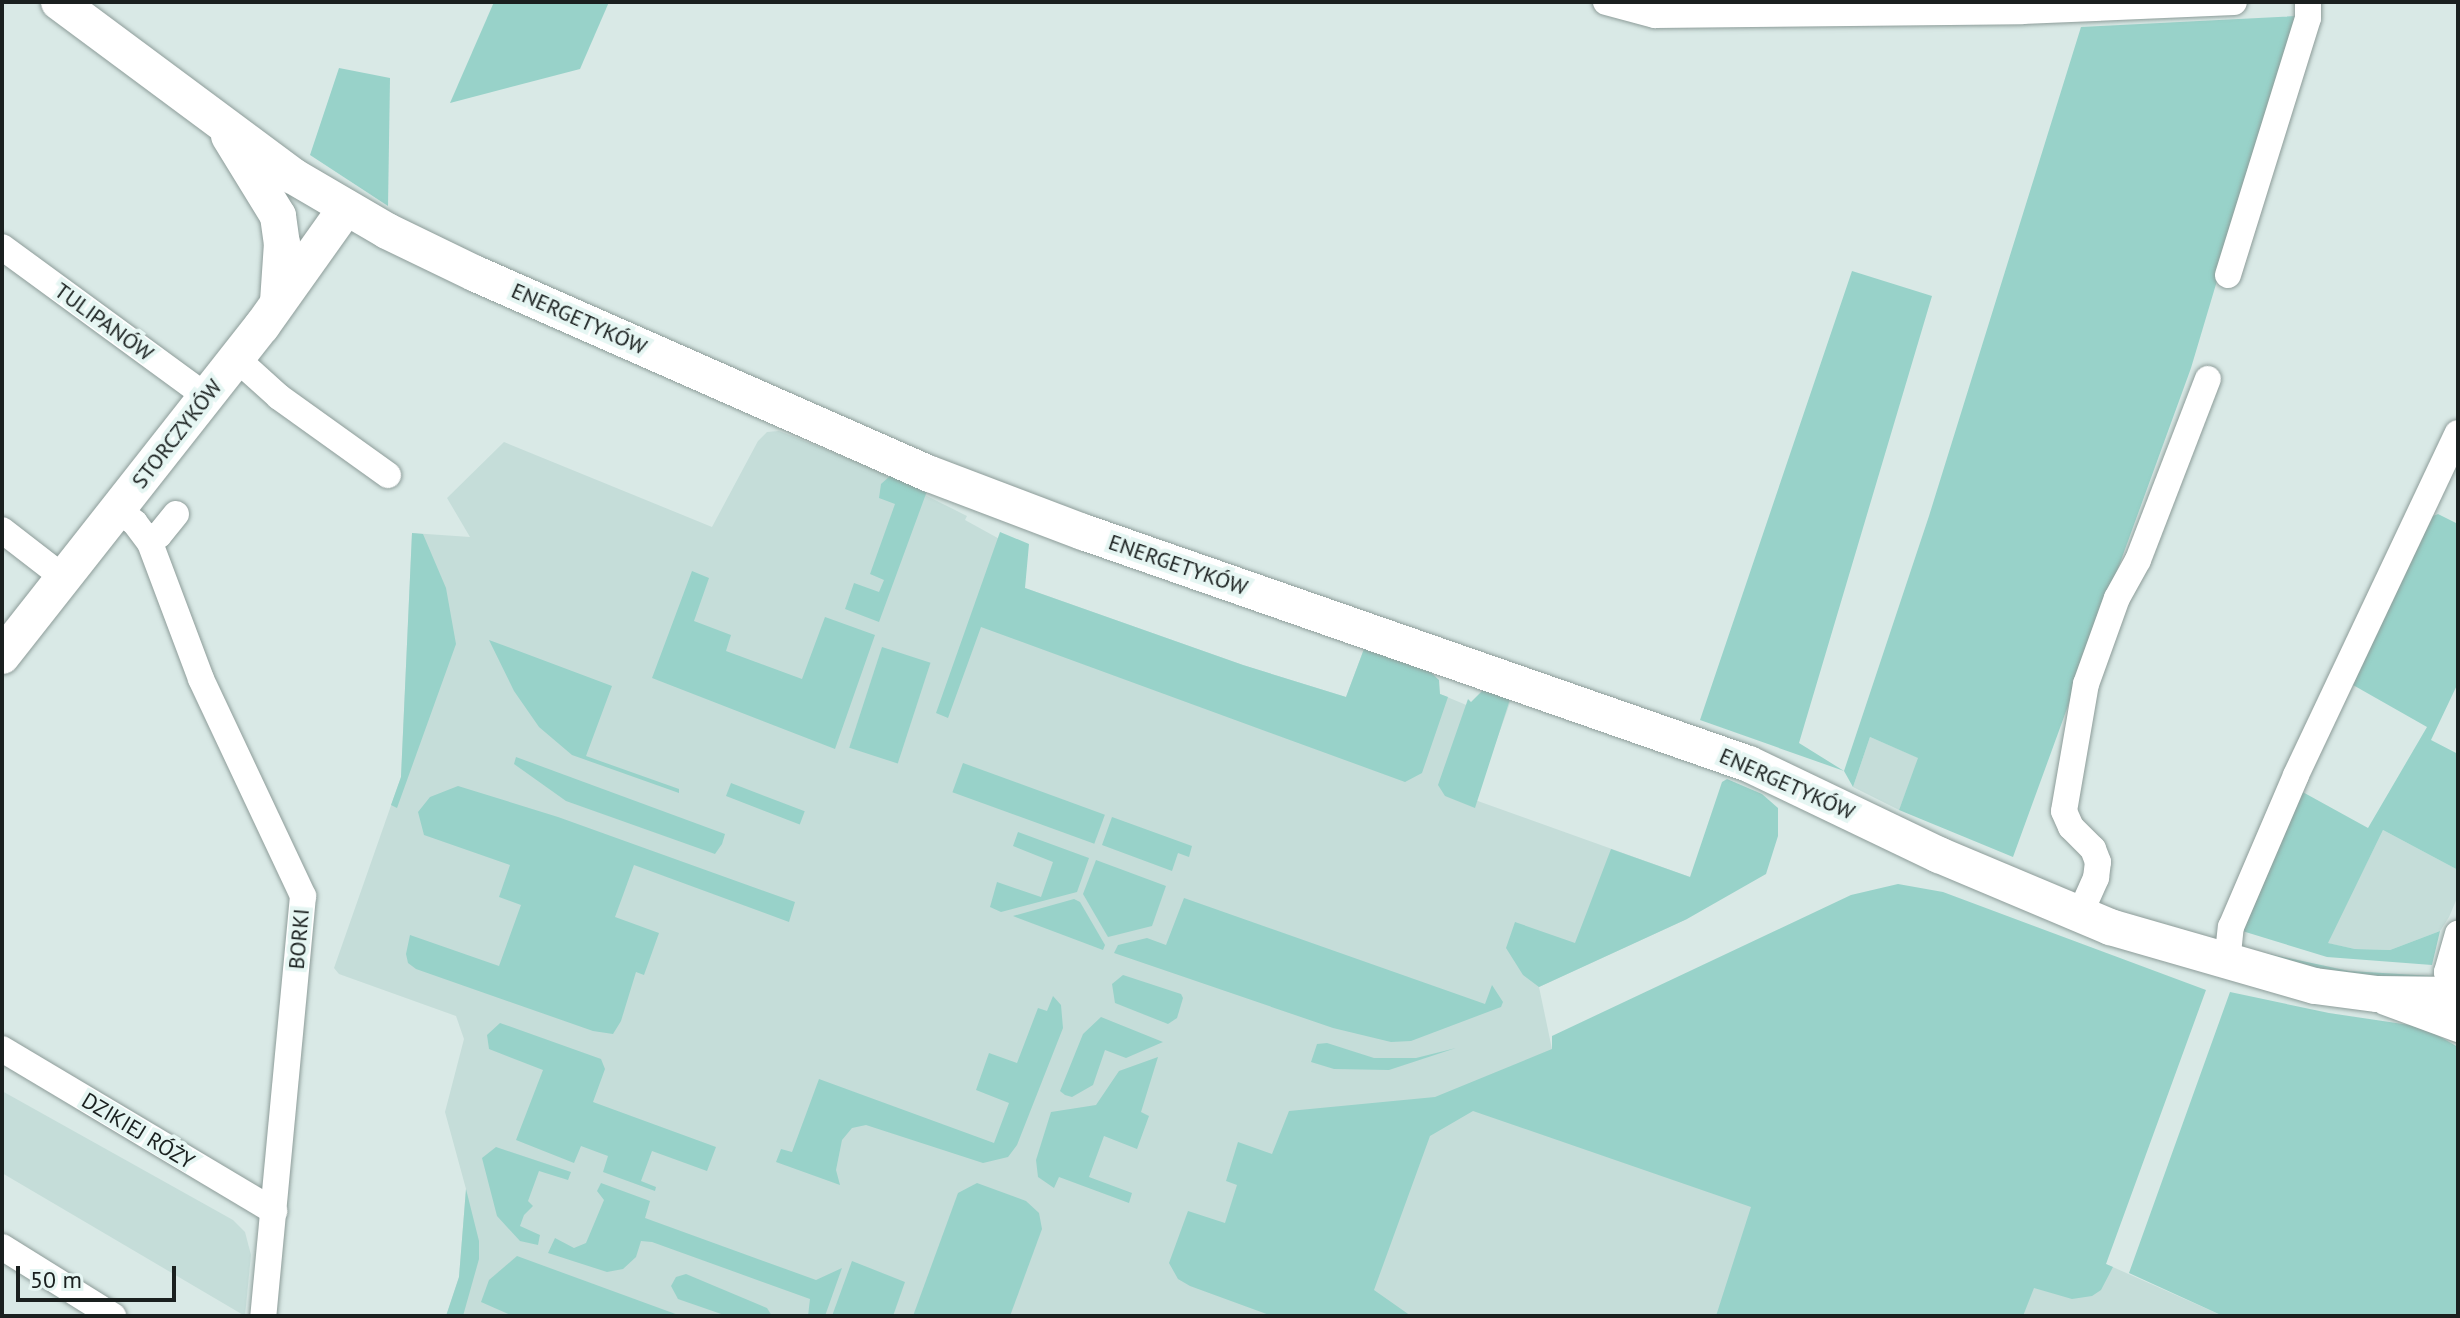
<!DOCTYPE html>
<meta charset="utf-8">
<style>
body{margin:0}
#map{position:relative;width:2460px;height:1318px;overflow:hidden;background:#d9e9e6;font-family:"PT Sans",sans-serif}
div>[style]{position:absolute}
.built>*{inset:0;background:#c5ddd9}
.green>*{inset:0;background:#98d2c9;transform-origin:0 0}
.roads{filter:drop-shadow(0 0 2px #8d9c99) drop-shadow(0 0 2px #8d9c99)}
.street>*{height:26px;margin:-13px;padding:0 13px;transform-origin:13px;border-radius:13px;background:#fff}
.secondary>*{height:36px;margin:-18px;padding:0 18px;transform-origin:18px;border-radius:18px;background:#fff}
span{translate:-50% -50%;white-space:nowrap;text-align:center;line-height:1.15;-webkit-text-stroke:8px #e6f6f3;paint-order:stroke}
.street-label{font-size:22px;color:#1a201f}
.frame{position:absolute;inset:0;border:4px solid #1a201f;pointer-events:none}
.scale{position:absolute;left:16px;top:1266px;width:160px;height:36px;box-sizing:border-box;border:4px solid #1a201f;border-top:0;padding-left:10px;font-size:24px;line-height:28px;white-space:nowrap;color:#1a201f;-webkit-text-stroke:6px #e6f6f3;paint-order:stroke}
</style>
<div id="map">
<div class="built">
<div style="clip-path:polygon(779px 431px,867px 466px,967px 516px,965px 520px,1014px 547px,1025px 588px,1243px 665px,1346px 697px,1364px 649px,1435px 675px,1440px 694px,1471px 707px,1475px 701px,1511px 700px,1475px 800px,1690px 877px,1687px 919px,1539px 987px,1552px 1049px,2106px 1264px,2223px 1316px,446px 1316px,459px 1277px,466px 1189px,445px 1112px,464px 1039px,456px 1016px,339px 974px,334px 968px,401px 777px,412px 533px,470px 537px,447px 498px,504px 442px,712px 527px,758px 441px,767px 432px)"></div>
<div style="clip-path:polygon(1870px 737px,1919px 758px,1899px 810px,1853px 787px)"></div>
<div style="clip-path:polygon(2383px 830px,2458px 870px,2458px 896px,2449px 917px,2440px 931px,2390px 950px,2355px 949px,2327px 943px)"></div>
<div style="clip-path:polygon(2px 1091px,233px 1220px,245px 1232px,251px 1255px,245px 1316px,2px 1173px)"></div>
</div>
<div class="green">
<div style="clip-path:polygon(494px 2px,609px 2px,580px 69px,450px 103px)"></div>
<div style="clip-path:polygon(2296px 16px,2191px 368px,2013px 857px,1899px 810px,1918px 758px,1870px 737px,1853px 787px,1844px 771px,1700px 720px,1852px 271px,1932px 296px,1799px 743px,1844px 771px,1929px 516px,2081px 27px)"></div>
<div style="clip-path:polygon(339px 68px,390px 78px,388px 206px,310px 155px)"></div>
<div style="clip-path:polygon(890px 476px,927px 491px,879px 622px,845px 609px,854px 583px,879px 592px,884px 580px,870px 574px,895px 504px,879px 498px,881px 484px)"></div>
<div style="clip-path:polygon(2438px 514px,2458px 524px,2458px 683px,2431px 740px,2458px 754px,2458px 870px,2383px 830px,2328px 943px,2355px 949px,2390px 950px,2440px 931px,2432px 965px,2327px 957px,2239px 930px,2299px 790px,2368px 828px,2427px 727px,2353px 685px,2428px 518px)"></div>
<div style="clip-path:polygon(1000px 532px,1029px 544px,1025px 588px,1243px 665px,1346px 697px,1364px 649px,1429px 671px,1439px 680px,1440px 694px,1448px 697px,1422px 773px,1405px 782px,981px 627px,948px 718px,936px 713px)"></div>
<div style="clip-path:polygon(412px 533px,423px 534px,446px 588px,456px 644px,397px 808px,391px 805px,401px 777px)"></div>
<div style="clip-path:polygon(692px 571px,709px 578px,694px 621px,731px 635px,726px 651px,802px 679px,825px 617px,875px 635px,835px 749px,652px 678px)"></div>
<div style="clip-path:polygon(489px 640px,612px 686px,586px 756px,679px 789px,679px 793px,572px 755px,539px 727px,514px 691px)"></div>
<div style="left:882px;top:647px;width:51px;height:106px;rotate:18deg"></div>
<div style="clip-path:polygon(1492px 689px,1511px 696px,1475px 808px,1445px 796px,1438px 785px,1468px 699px,1471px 702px,1483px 690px)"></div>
<div style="clip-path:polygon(516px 757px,725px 834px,722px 844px,715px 854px,566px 801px,514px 764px)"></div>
<div style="left:963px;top:763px;width:151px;height:31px;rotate:20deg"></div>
<div style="clip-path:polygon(1727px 779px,1762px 794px,1778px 808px,1778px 836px,1766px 874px,1687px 919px,1539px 987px,1523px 975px,1506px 948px,1515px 922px,1575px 943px,1611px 849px,1690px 877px,1722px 782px)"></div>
<div style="left:731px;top:783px;width:79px;height:14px;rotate:21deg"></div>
<div style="clip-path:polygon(458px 786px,558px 817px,795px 902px,789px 922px,634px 865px,615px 917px,659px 933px,644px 975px,636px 972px,621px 1021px,613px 1034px,593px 1031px,416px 969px,408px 963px,406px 954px,410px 935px,499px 966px,521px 905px,499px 897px,510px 865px,424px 835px,418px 812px,430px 797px)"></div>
<div style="clip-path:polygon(1112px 817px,1192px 846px,1189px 857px,1178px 853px,1172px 871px,1102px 845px)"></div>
<div style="clip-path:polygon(1018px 832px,1089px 858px,1077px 892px,1001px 912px,990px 907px,997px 882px,1041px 897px,1053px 862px,1013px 846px)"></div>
<div style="clip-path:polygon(1096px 860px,1166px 886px,1152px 926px,1108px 937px,1083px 894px)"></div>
<div style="clip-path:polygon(1898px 884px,1943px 892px,2206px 990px,2106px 1264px,2113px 1267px,2101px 1290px,2092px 1296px,2072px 1299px,2034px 1288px,2023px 1316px,1716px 1316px,1751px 1207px,1473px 1111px,1430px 1136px,1374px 1290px,1411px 1316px,1272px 1316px,1190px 1286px,1178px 1279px,1169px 1263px,1188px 1211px,1225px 1223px,1237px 1185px,1226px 1181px,1238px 1142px,1272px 1154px,1289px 1111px,1435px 1097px,1552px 1049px,1552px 1036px,1851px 895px)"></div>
<div style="clip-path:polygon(1184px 898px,1485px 1004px,1492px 985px,1503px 1002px,1501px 1007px,1411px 1041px,1391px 1042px,1333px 1028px,1114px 953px,1118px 945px,1147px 938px,1166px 945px)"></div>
<div style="clip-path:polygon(1074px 899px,1080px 902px,1105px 945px,1103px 950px,1013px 916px)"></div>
<div style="clip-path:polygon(2242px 948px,2349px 971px,2433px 976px,2432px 979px,2359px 980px)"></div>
<div style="clip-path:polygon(1123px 975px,1181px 994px,1183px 998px,1177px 1018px,1168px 1024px,1115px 1003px,1112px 984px)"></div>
<div style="clip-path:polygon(2230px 992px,2329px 1013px,2423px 1027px,2458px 1047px,2458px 1316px,2223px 1316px,2129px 1273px)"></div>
<div style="clip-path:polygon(1053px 996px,1061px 1005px,1063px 1028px,1017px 1145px,1008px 1157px,983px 1163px,866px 1125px,852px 1128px,842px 1140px,836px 1170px,840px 1185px,776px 1162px,781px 1149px,792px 1152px,819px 1079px,994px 1143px,1009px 1103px,976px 1090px,989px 1053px,1017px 1063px,1038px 1008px,1047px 1011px)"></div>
<div style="clip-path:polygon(1101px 1017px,1163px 1042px,1126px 1058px,1105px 1050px,1093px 1085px,1072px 1097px,1065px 1095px,1060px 1091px,1083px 1034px)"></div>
<div style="clip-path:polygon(500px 1023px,601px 1059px,605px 1069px,593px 1102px,716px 1147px,707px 1171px,652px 1151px,641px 1181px,656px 1187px,655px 1191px,603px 1172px,608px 1156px,581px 1146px,574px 1163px,516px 1140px,543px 1070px,489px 1049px,487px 1035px)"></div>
<div style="clip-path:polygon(1327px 1043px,1374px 1058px,1416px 1058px,1456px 1048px,1389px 1070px,1334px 1069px,1311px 1062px,1317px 1044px)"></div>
<div style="clip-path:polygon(1158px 1057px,1141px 1112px,1149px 1116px,1137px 1149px,1104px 1136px,1089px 1177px,1132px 1193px,1129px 1203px,1059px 1177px,1054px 1188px,1038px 1177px,1036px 1160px,1051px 1112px,1096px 1105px,1119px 1071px)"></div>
<div style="clip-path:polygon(496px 1147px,571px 1172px,568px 1180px,539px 1171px,528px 1201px,533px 1206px,524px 1215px,520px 1226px,540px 1235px,538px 1245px,520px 1241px,497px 1216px,482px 1158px)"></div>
<div style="clip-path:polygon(601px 1183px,650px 1201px,645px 1218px,816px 1280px,842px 1268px,825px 1316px,808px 1316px,810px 1299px,652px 1242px,641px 1241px,636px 1257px,623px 1269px,607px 1272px,548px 1253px,555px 1238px,574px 1248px,586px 1243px,604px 1200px,597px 1191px)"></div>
<div style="clip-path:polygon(977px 1183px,1026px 1201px,1039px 1213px,1042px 1229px,1010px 1316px,913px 1316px,958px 1193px)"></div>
<div style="clip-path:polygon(466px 1189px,479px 1241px,479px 1259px,463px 1316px,446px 1316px,459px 1277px)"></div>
<div style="clip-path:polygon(517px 1256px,681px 1316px,513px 1316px,481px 1302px,489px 1280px)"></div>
<div style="clip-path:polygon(852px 1261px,905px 1282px,893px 1316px,832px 1316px)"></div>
<div style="clip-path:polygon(686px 1274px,767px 1308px,772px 1316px,727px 1316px,678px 1299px,671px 1286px,676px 1277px)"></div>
</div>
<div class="roads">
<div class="street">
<div style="left:1606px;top:2px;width:51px;rotate:14.9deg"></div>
<div style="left:1655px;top:15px;width:367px;rotate:-0.6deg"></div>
<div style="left:2022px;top:11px;width:212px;rotate:-2.4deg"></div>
<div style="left:2px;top:247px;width:254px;rotate:36.2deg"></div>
<div style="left:2228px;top:275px;width:269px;rotate:-72.7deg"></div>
<div style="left:2308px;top:18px;width:16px;rotate:-90deg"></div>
<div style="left:237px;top:359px;width:57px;rotate:42.1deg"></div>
<div style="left:279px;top:397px;width:134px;rotate:35.6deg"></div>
<div style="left:118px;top:510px;width:21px;rotate:37deg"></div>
<div style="left:135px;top:523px;width:25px;rotate:53deg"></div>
<div style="left:150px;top:543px;width:145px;rotate:69.4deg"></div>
<div style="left:201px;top:679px;width:240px;rotate:64.8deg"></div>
<div style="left:303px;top:896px;width:422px;rotate:95.4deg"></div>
<div style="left:2px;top:530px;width:78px;rotate:37.7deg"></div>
<div style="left:147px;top:537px;width:12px;rotate:-9deg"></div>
<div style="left:159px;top:535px;width:27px;rotate:-51deg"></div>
<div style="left:2079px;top:916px;width:42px;rotate:-65.9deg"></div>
<div style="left:2096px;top:878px;width:16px;rotate:-83deg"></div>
<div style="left:2098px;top:862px;width:14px;rotate:-111deg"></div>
<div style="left:2093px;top:849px;width:31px;rotate:-135deg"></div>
<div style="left:2071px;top:827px;width:17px;rotate:-114deg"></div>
<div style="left:2064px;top:811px;width:129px;rotate:-80.2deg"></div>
<div style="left:2086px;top:684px;width:91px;rotate:-70.2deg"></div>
<div style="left:2117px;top:598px;width:43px;rotate:-61.1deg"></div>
<div style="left:2138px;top:560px;width:194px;rotate:-68.9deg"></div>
<div style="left:2227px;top:963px;width:36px;rotate:-84deg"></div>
<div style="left:2231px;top:927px;width:165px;rotate:-66.8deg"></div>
<div style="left:2296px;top:775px;width:378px;rotate:-64.7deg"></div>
<div style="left:2385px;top:1002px;width:78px;rotate:20.3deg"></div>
<div style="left:2456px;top:1011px;width:40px;rotate:-103deg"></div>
<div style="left:2447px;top:972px;width:40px;rotate:-74deg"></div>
<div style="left:2px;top:1049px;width:317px;rotate:30.8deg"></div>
<div style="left:2px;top:1247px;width:131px;rotate:31.9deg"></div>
</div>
<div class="secondary">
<div style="left:59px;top:2px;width:292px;rotate:36.6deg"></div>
<div style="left:293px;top:176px;width:109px;rotate:30.3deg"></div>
<div style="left:387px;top:231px;width:99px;rotate:25.8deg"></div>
<div style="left:476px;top:274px;width:496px;rotate:23.8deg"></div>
<div style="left:930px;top:474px;width:164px;rotate:20.8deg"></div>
<div style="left:1083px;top:532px;width:705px;rotate:19.21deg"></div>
<div style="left:1749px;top:764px;width:211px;rotate:25.6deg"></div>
<div style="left:1939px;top:855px;width:186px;rotate:22.8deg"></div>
<div style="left:2110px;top:927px;width:213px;rotate:16.1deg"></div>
<div style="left:2315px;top:986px;width:63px;rotate:7.4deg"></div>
<div style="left:2377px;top:994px;width:81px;rotate:0.7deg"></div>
<div style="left:229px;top:136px;width:94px;rotate:58.5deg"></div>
<div style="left:278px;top:216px;width:27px;rotate:82deg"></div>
<div style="left:282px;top:243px;width:59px;rotate:93.9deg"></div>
<div style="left:2px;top:656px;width:420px;rotate:-51.8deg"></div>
<div style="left:262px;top:326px;width:145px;rotate:-54.6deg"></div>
</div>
</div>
<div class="street-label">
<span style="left:579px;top:319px;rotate:24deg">ENERGETYKÓW</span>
<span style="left:104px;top:322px;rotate:36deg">TULIPANÓW</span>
<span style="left:177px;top:434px;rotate:-52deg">STORCZYKÓW</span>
<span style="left:1178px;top:565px;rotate:19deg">ENERGETYKÓW</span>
<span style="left:1787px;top:784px;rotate:24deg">ENERGETYKÓW</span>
<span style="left:299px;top:939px;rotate:-85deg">BORKI</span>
<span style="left:138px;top:1131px;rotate:31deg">DZIKIEJ RÓŻY</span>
</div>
<div class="frame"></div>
<div class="scale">50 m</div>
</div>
